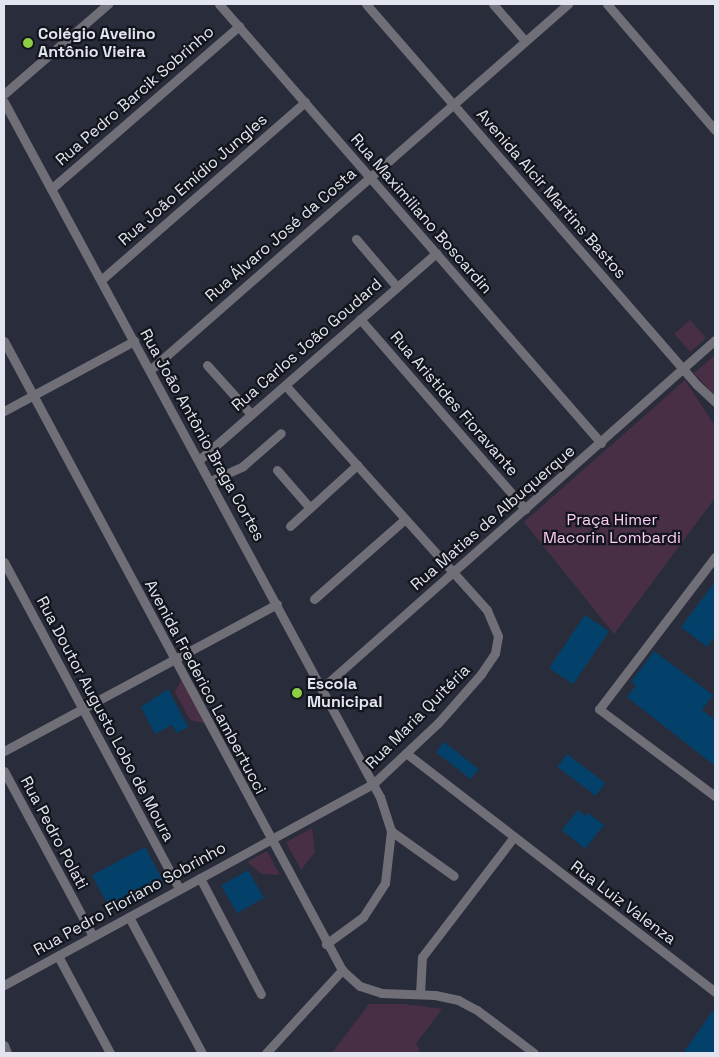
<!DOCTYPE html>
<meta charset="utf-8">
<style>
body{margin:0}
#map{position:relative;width:719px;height:1057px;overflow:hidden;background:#282c3b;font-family:"Space Grotesk",sans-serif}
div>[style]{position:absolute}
.green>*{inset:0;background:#492f46;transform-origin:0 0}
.building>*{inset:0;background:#03416a;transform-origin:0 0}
.minor>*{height:9px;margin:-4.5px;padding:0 4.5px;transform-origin:4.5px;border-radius:4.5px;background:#706e76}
.dots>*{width:14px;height:14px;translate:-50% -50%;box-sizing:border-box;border:2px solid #13151c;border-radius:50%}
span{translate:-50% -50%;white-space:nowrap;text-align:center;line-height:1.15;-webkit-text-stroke:4.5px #13151c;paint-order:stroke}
.poi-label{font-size:16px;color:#e2e4ef;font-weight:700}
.left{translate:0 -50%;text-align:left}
.street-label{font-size:16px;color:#e2e4ef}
.park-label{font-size:16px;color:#faccf3}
.frame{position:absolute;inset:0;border:5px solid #e2e4ef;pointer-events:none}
</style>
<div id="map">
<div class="green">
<div style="left:690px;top:320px;width:24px;height:21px;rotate:48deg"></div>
<div style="clip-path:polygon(715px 355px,715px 396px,694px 373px)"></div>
<div style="clip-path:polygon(685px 380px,715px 426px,715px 498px,614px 634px,524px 522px)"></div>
<div style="clip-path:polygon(182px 678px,207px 724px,190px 720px,175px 692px)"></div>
<div style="clip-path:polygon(312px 828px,315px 852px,301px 870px,286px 842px)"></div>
<div style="clip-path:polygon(267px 851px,280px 875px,262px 874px,247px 862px)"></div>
<div style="clip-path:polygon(369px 1004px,404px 1004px,442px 1009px,418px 1041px,416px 1045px,420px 1049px,417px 1053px,332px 1053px)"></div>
</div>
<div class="building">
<div style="clip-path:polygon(715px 582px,715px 636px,707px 647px,681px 627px)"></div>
<div style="left:585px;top:615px;width:29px;height:64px;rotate:34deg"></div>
<div style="clip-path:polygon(654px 651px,713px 695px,702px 710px,715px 720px,715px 766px,627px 697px,636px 685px,631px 682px)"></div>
<div style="clip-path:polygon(168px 689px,188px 727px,177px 733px,172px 725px,155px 734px,141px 707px)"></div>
<div style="left:444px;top:742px;width:44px;height:13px;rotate:38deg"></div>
<div style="left:567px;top:754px;width:48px;height:16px;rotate:37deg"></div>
<div style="clip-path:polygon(578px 810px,585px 816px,588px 813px,604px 825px,585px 849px,562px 830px)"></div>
<div style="left:145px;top:847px;width:38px;height:60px;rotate:62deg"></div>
<div style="left:248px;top:870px;width:32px;height:31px;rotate:60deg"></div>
<div style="clip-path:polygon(715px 1008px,715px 1053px,683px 1053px)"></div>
</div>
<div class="minor">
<div style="left:219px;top:4px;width:582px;rotate:48.97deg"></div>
<div style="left:366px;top:4px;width:505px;rotate:49.02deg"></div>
<div style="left:697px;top:385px;width:25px;rotate:43deg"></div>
<div style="left:493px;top:4px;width:49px;rotate:49.1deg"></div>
<div style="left:607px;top:4px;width:166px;rotate:49.4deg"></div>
<div style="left:4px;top:94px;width:138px;rotate:-40.9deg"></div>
<div style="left:4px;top:102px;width:790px;rotate:61.59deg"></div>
<div style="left:380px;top:797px;width:36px;rotate:72deg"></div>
<div style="left:391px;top:831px;width:52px;rotate:96.6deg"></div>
<div style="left:385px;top:883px;width:40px;rotate:122.9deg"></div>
<div style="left:363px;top:917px;width:46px;rotate:143.9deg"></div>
<div style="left:51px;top:189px;width:249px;rotate:-40.9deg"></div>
<div style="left:356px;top:239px;width:63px;rotate:49.5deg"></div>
<div style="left:101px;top:280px;width:271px;rotate:-41.1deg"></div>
<div style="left:360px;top:319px;width:252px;rotate:49deg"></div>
<div style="left:4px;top:341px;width:714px;rotate:61.75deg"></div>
<div style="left:342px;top:970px;width:24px;rotate:42deg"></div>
<div style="left:360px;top:986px;width:22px;rotate:18deg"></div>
<div style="left:381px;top:993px;width:54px;rotate:2.1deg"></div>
<div style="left:435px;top:995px;width:24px;rotate:12deg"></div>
<div style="left:458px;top:1000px;width:21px;rotate:28deg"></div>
<div style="left:477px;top:1010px;width:71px;rotate:37deg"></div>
<div style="left:207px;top:365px;width:66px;rotate:48.1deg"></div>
<div style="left:150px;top:370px;width:556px;rotate:-41.21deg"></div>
<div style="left:4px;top:411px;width:148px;rotate:-28.3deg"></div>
<div style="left:199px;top:460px;width:315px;rotate:-41.1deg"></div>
<div style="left:277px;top:470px;width:50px;rotate:49deg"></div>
<div style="left:210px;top:481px;width:36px;rotate:-24deg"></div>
<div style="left:243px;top:466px;width:50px;rotate:-41deg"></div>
<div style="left:290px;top:526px;width:91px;rotate:-42.3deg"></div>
<div style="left:715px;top:557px;width:191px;rotate:127.3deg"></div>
<div style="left:599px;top:709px;width:145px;rotate:36.9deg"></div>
<div style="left:4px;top:562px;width:371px;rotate:61.8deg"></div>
<div style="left:314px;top:599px;width:121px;rotate:-41.3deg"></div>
<div style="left:322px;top:688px;width:525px;rotate:-41.52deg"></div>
<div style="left:4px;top:751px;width:310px;rotate:-28.3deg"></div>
<div style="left:406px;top:753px;width:391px;rotate:37.7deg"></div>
<div style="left:4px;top:771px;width:187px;rotate:61.7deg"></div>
<div style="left:391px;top:831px;width:77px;rotate:35.5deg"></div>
<div style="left:200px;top:878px;width:131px;rotate:62.3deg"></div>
<div style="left:129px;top:917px;width:154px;rotate:61.8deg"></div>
<div style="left:58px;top:956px;width:110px;rotate:61.8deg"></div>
<div style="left:4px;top:985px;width:422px;rotate:-28.6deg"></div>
<div style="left:374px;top:783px;width:88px;rotate:-43.2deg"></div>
<div style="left:438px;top:723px;width:65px;rotate:-48.7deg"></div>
<div style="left:481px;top:674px;width:25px;rotate:-56deg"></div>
<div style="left:495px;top:653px;width:17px;rotate:-80deg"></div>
<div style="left:498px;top:636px;width:28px;rotate:-113deg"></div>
<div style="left:487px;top:610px;width:302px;rotate:-131.9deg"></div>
<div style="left:420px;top:994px;width:37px;rotate:-87deg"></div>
<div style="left:422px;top:957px;width:150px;rotate:-52.6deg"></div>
<div style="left:4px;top:1045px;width:9px;rotate:69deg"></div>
<div style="left:266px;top:1053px;width:113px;rotate:-47.5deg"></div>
</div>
<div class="dots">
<div style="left:28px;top:43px;background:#8ece43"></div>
<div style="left:297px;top:693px;background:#8ece43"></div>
</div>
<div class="poi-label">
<span class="left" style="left:38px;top:43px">Colégio Avelino<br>Antônio Vieira</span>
<span class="left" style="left:307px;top:693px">Escola<br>Municipal</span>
</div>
<div class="street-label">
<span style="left:135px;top:96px;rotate:-41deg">Rua Pedro Barcik Sobrinho</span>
<span style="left:193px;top:180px;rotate:-41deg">Rua João Emídio Jungles</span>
<span style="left:551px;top:194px;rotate:49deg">Avenida Alcir Martins Bastos</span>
<span style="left:421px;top:214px;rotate:49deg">Rua Maximiliano Boscardin</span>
<span style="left:281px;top:235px;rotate:-41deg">Rua Álvaro José da Costa</span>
<span style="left:307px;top:345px;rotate:-41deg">Rua Carlos João Goudard</span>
<span style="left:454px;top:404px;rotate:49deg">Rua Aristides Fioravante</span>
<span style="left:202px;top:435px;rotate:61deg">Rua João Antônio Braga Cortes</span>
<span style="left:493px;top:518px;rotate:-41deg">Rua Matias de Albuquerque</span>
<span style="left:205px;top:687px;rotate:62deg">Avenida Frederico Lambertucci</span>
<span style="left:418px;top:717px;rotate:-45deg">Rua Maria Quitéria</span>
<span style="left:105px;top:719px;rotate:62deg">Rua Doutor Augusto Lobo de Moura</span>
<span style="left:54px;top:833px;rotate:62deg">Rua Pedro Polati</span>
<span style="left:130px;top:899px;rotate:-29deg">Rua Pedro Floriano Sobrinho</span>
<span style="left:623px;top:903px;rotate:37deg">Rua Luiz Valenza</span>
</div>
<div class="park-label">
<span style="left:612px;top:529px">Praça Himer<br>Macorin Lombardi</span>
</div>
<div class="frame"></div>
</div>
